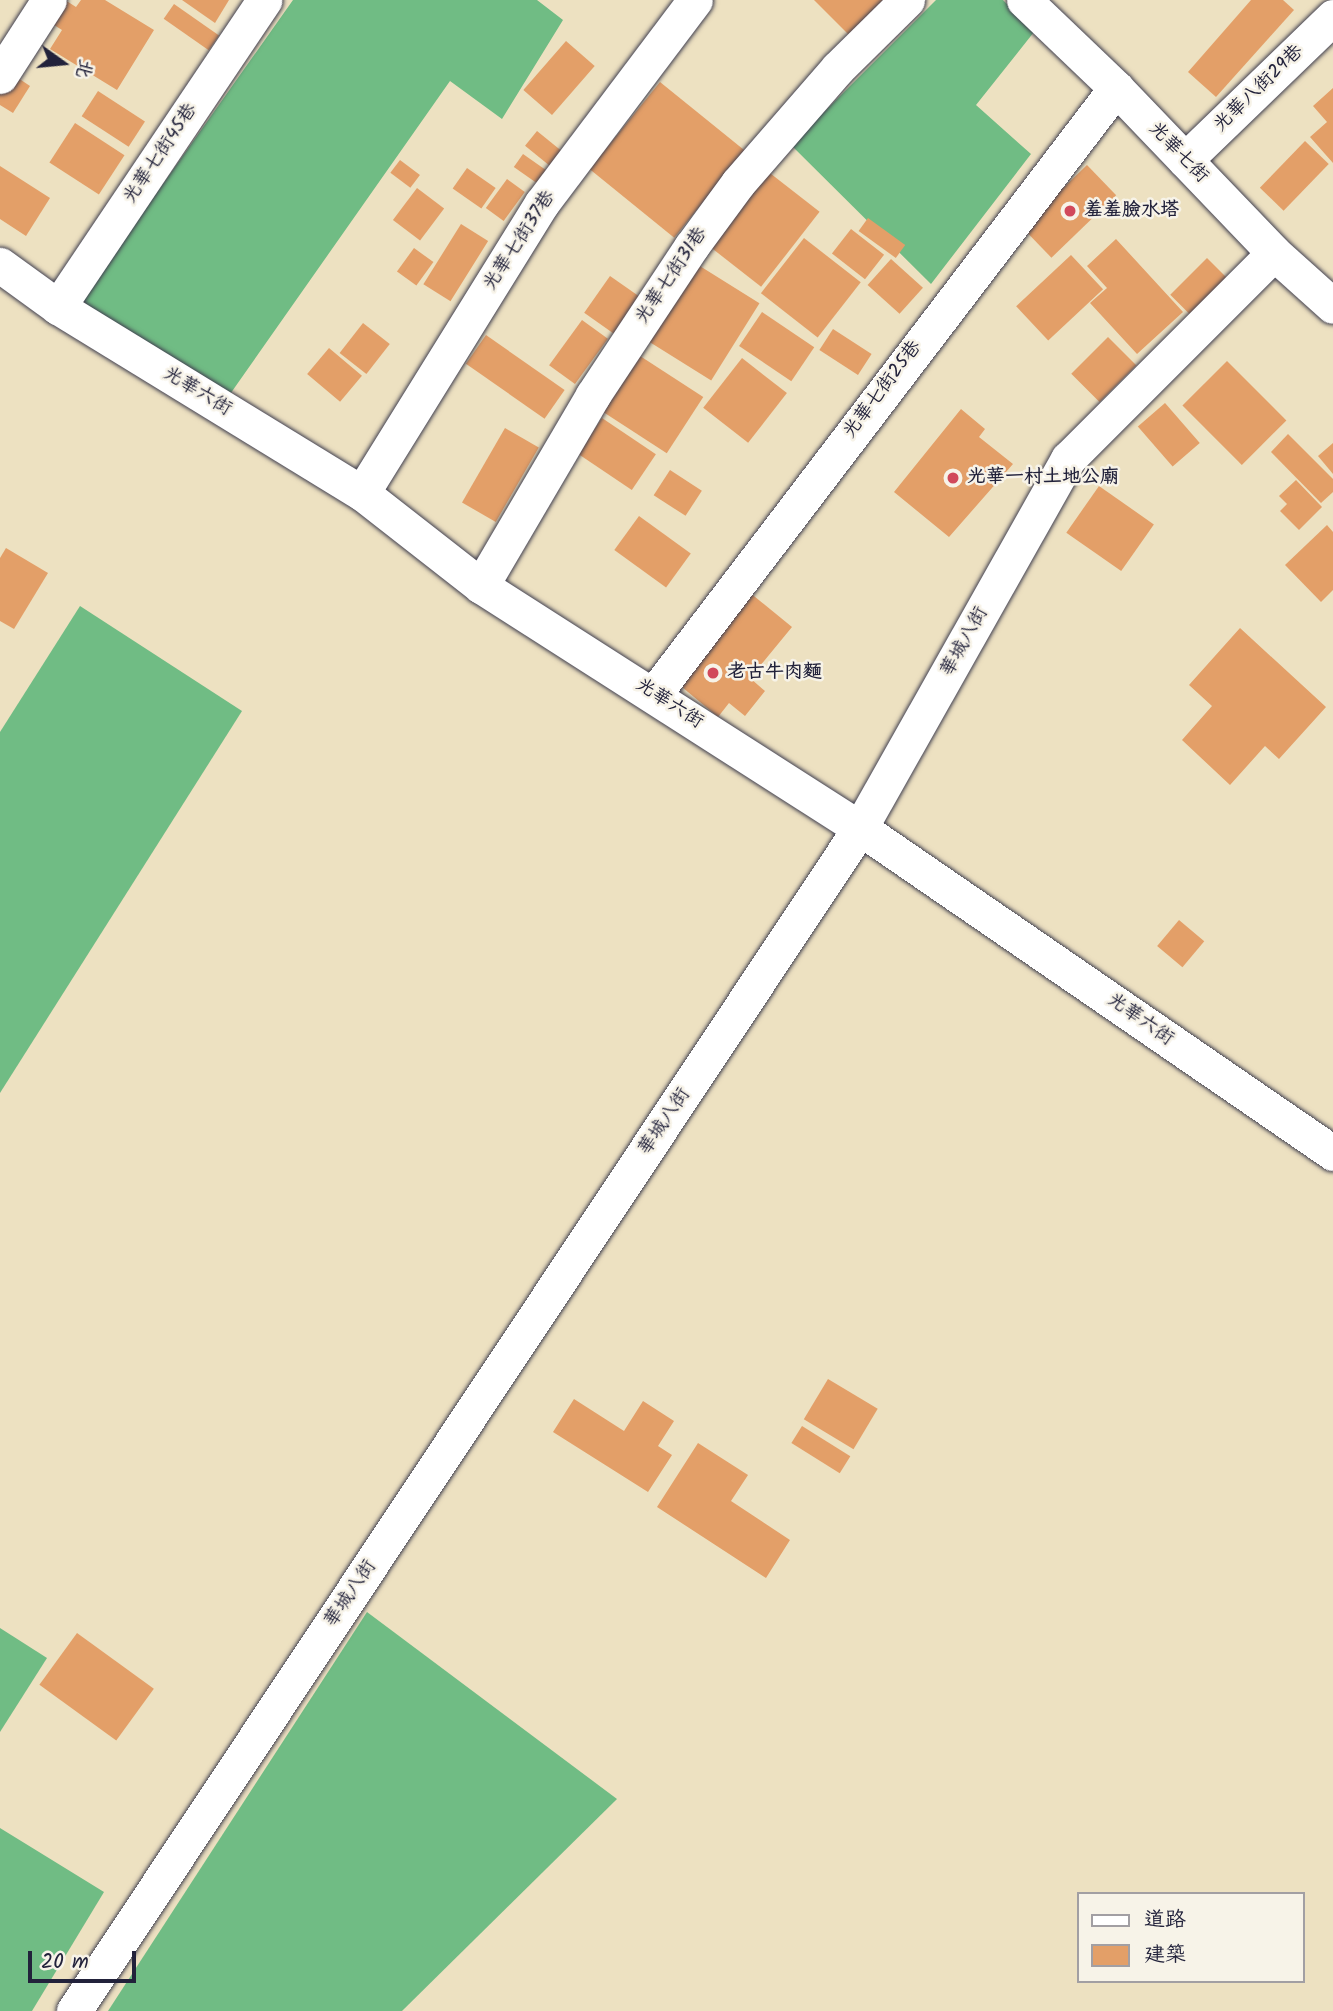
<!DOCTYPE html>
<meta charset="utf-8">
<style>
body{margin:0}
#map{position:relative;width:1333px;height:2011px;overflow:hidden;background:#ede1c1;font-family:Kalam,"LXGW WenKai TC",sans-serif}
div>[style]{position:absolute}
.forest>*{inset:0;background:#70bc84}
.building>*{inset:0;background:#e39f68;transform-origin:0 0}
.roads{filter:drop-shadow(0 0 2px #403f4f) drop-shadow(0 0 2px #403f4f)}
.minor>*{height:35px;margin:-17.5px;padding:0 17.5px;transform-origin:17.5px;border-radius:17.5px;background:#fff}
.dots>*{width:19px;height:19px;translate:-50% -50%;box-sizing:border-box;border:4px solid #f7f3e8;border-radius:50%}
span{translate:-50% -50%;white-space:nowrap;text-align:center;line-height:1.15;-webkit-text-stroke:5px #f7f3e8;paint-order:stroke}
.street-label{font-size:19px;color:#22223b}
.poi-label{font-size:19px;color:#22223b;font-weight:700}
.left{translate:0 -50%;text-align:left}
.legend{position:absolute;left:1077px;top:1892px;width:228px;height:91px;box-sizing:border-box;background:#f7f3e8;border:2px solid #a29fa3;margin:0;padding:9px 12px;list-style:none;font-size:21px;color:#22223b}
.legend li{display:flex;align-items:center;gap:14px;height:35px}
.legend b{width:35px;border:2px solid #a29fa3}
.north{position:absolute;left:28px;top:28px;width:70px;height:70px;-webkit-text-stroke:5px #f7f3e8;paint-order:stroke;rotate:105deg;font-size:19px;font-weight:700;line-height:28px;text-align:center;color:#22223b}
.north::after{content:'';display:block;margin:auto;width:24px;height:32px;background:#22223b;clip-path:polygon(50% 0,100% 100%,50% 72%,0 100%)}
.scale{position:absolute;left:28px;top:1951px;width:108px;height:32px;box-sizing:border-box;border:4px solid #22223b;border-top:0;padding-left:9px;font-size:21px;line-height:24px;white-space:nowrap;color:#22223b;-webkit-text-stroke:5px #f7f3e8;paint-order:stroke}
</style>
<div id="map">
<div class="forest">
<div style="clip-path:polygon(293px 0,537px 0,563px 20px,502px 119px,450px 81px,221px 407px,81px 300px)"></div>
<div style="clip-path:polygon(936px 0,1003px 0,1034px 32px,976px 105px,1031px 154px,931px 284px,791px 145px)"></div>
<div style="clip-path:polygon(80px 606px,242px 711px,0 1093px,0 732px)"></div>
<div style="clip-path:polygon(367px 1612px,617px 1799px,402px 2011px,108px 2011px)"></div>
<div style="clip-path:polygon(0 1628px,47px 1658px,0 1732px)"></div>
<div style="clip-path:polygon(0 1828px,104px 1892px,32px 2011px,0 2011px)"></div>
</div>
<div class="building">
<div style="clip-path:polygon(65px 0,76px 7px,81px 0,105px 0,154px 30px,117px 90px,50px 49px,62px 30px,43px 18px)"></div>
<div style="clip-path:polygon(182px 0,229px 0,215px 23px)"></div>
<div style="clip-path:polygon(814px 0,900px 0,857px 43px)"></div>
<div style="clip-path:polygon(1251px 0,1283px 0,1294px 10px,1216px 97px,1188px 72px)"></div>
<div style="left:174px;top:4px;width:55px;height:18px;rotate:35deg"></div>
<div style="left:566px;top:41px;width:38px;height:65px;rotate:41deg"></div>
<div style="clip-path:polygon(9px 72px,30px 86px,13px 113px,0 105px,0 85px)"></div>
<div style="left:660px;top:82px;width:109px;height:112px;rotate:39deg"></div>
<div style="clip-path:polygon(1333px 88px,1333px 163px,1310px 137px,1327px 122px,1313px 106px)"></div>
<div style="left:98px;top:91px;width:56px;height:30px;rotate:33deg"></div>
<div style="left:75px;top:123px;width:59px;height:47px;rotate:33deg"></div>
<div style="left:537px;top:131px;width:44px;height:19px;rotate:39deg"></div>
<div style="left:1305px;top:141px;width:33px;height:65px;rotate:44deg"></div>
<div style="left:523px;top:154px;width:44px;height:16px;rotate:35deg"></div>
<div style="left:400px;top:160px;width:25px;height:16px;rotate:37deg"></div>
<div style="left:1087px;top:165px;width:42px;height:90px;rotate:46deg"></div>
<div style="clip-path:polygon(0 166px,50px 198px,26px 236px,0 219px)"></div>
<div style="left:467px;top:168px;width:35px;height:25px;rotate:35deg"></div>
<div style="left:766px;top:170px;width:68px;height:95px;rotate:38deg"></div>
<div style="left:507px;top:179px;width:22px;height:36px;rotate:36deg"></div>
<div style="left:417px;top:188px;width:34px;height:40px;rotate:37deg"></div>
<div style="left:868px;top:218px;width:46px;height:16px;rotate:36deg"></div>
<div style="left:461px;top:224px;width:32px;height:71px;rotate:32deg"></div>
<div style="left:851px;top:229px;width:42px;height:31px;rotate:38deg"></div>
<div style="left:804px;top:238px;width:72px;height:70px;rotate:38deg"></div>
<div style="clip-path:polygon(1116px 239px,1183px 312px,1137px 354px,1090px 303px,1107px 288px,1087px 266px)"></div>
<div style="left:414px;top:248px;width:24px;height:29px;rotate:36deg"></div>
<div style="left:1071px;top:255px;width:47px;height:75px;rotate:47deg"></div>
<div style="left:1207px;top:258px;width:34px;height:52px;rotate:45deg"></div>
<div style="left:891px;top:259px;width:43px;height:35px;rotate:42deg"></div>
<div style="left:695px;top:263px;width:76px;height:91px;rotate:32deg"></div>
<div style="left:610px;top:276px;width:38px;height:45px;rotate:35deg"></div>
<div style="left:762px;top:312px;width:63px;height:41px;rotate:34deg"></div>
<div style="left:582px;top:320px;width:32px;height:56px;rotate:36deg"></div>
<div style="left:363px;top:323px;width:34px;height:38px;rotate:38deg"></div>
<div style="left:833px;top:329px;width:46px;height:25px;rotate:33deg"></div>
<div style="left:486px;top:335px;width:96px;height:35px;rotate:35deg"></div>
<div style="left:1108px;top:337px;width:40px;height:52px;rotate:45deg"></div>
<div style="left:329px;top:348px;width:43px;height:34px;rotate:40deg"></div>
<div style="left:637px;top:354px;width:79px;height:67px;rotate:33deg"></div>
<div style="left:742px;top:358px;width:57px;height:63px;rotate:38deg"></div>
<div style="left:1227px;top:361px;width:84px;height:63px;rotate:45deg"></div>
<div style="left:1165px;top:403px;width:53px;height:36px;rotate:49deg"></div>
<div style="clip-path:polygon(961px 409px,985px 429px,979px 437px,1013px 464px,949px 537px,894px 492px)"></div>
<div style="left:602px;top:418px;width:65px;height:43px;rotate:34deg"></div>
<div style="left:505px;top:428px;width:39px;height:86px;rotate:30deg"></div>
<div style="clip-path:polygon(1288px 434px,1333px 479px,1333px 492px,1321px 503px,1271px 452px)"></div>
<div style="clip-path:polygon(1333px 443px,1333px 474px,1318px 456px)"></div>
<div style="left:670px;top:470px;width:38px;height:30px;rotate:33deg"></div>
<div style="clip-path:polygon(1296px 480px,1322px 507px,1299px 530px,1280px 511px,1287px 504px,1279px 496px)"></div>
<div style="left:1099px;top:486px;width:67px;height:57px;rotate:35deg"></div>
<div style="left:639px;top:516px;width:64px;height:42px;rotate:36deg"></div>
<div style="clip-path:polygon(1327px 525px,1333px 532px,1333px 590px,1321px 602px,1285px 565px)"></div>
<div style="clip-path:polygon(6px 548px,48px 573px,14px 629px,0 621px,0 558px)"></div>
<div style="clip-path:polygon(743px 587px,792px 627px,750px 678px,765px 691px,745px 716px,729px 703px,718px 717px,670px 677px)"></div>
<div style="clip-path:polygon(1240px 628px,1326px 707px,1279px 759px,1265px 746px,1230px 785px,1182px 740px,1212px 706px,1189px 685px)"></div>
<div style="left:1179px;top:920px;width:33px;height:34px;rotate:40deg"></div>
<div style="left:828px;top:1379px;width:58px;height:47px;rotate:31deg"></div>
<div style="clip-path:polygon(574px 1399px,624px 1431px,643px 1401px,674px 1421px,658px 1446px,672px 1455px,648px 1492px,553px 1432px)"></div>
<div style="left:802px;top:1426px;width:57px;height:20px;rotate:32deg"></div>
<div style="clip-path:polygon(698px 1443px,748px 1475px,731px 1501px,790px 1540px,766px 1578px,657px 1507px)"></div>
<div style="left:77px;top:1633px;width:95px;height:64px;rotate:36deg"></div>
</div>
<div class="roads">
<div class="minor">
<div style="left:1024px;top:0;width:127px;rotate:43.7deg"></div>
<div style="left:1116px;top:88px;width:228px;rotate:46.2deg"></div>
<div style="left:1274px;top:253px;width:79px;rotate:41.9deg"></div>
<div style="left:0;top:76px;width:90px;rotate:-57.2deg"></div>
<div style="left:1185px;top:160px;width:206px;rotate:-44deg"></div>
<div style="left:0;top:265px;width:72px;rotate:35.9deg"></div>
<div style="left:58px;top:307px;width:356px;rotate:31.5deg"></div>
<div style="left:362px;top:493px;width:151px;rotate:38deg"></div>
<div style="left:481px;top:586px;width:450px;rotate:32.6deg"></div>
<div style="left:860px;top:828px;width:574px;rotate:34.49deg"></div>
<div style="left:58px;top:307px;width:370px;rotate:-56.1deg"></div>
<div style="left:362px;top:493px;width:341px;rotate:-58.2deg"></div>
<div style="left:542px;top:203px;width:254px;rotate:-53deg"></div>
<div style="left:481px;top:586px;width:221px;rotate:-59.6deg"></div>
<div style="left:593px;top:395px;width:178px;rotate:-56.5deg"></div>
<div style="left:691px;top:247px;width:79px;rotate:-53.7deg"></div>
<div style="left:738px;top:183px;width:152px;rotate:-49deg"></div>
<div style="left:838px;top:68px;width:97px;rotate:-44.6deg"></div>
<div style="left:654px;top:694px;width:762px;rotate:-52.68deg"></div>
<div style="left:74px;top:2011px;width:1420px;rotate:-56.4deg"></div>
<div style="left:860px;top:828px;width:424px;rotate:-60.6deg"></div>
<div style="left:1068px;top:459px;width:291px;rotate:-45deg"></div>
</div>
</div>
<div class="dots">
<div style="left:1070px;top:211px;background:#d1495b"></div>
<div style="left:953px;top:478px;background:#d1495b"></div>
<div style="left:713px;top:673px;background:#d1495b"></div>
</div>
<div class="street-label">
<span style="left:1259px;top:89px;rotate:-44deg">光華八街29巷</span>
<span style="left:1178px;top:153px;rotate:46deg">光華七街</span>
<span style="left:161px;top:154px;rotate:-56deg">光華七街45巷</span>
<span style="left:520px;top:241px;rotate:-57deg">光華七街37巷</span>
<span style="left:672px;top:276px;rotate:-56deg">光華七街31巷</span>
<span style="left:883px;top:390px;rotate:-53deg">光華七街25巷</span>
<span style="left:197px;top:392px;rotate:31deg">光華六街</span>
<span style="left:965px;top:642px;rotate:-61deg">華城八街</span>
<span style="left:669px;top:704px;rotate:33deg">光華六街</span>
<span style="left:1140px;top:1020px;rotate:35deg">光華六街</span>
<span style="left:665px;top:1122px;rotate:-56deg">華城八街</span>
<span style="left:351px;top:1594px;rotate:-56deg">華城八街</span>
</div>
<div class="poi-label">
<span class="left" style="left:1084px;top:211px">羞羞臉水塔</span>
<span class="left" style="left:967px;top:478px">光華一村土地公廟</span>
<span class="left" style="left:727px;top:673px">老古牛肉麵</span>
</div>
<ul class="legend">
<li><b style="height:9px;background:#fff"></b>道路</li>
<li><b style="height:19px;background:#e39f68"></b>建築</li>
</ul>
<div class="north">北</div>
<div class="scale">20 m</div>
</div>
